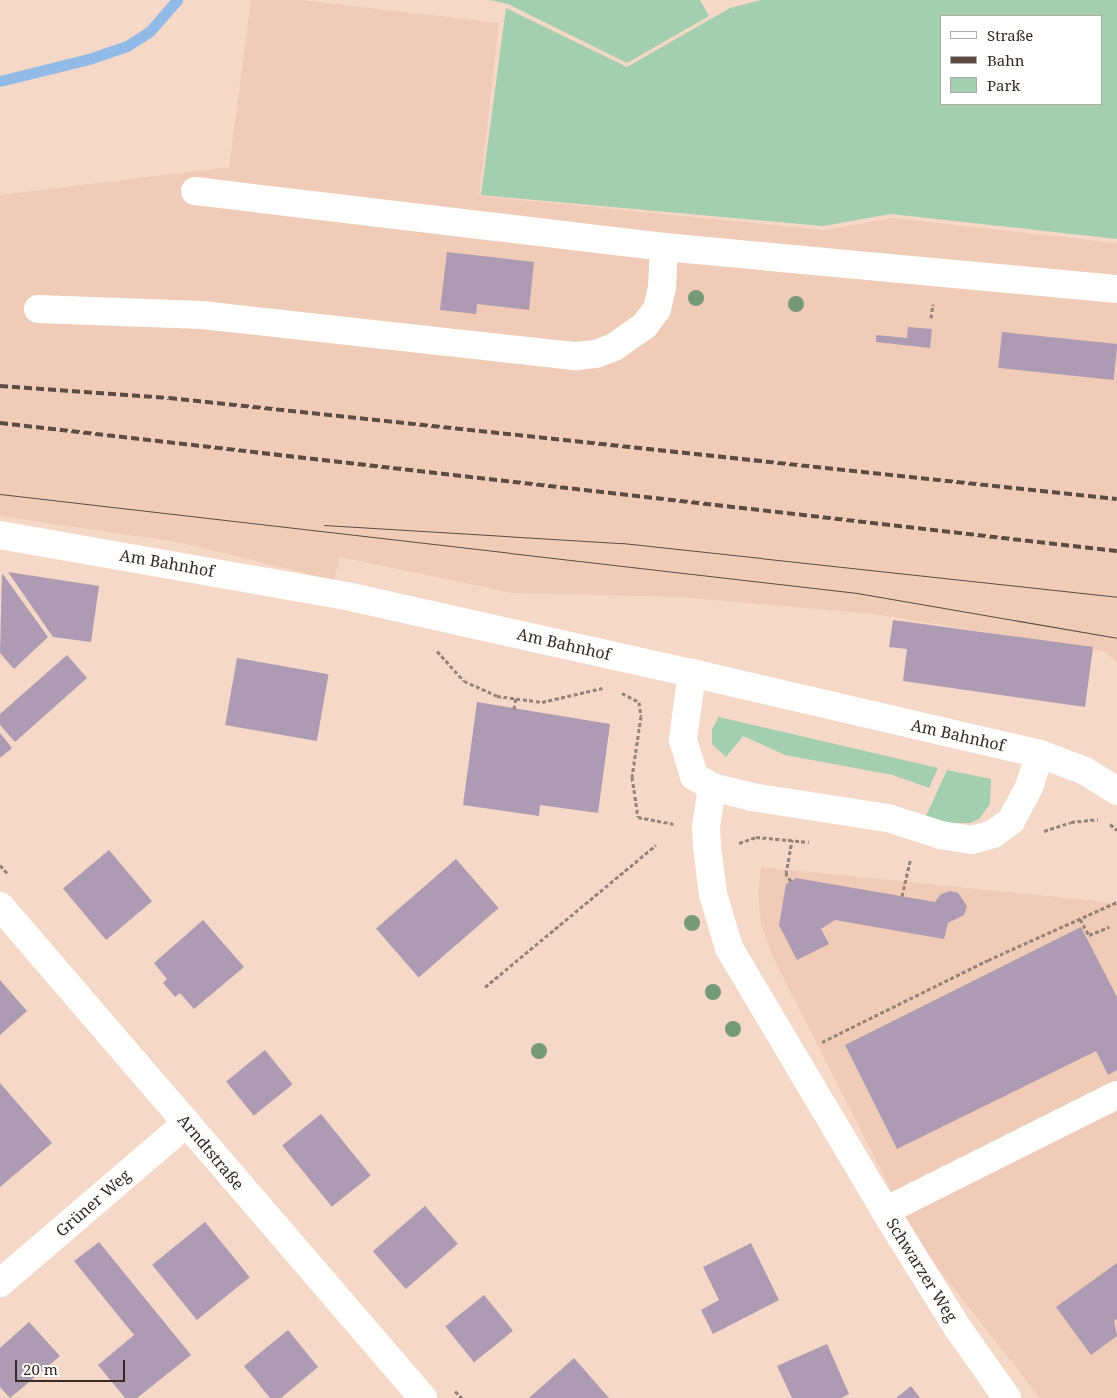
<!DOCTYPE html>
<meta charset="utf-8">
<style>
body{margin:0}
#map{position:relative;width:1117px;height:1398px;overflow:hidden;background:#f5d8c7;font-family:"Noto Serif",serif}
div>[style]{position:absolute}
.built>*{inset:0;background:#f0ccb8}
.green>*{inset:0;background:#a3ceaf}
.stream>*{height:11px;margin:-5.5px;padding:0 5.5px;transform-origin:5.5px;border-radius:5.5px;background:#92bae6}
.building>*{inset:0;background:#ac9bb2;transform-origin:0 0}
.path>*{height:3px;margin-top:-1.5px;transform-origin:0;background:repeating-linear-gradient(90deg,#968277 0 4px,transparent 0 6.5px)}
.minor>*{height:28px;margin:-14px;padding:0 14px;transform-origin:14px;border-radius:14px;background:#fff}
.major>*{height:28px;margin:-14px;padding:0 14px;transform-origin:14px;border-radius:14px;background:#fff}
.tram>*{height:1px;margin:-0.5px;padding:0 0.5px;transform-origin:0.5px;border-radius:0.5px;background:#5b4c44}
.rail>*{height:4px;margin-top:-2px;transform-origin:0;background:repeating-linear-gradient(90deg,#5b4c44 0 8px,transparent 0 12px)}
.trees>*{width:16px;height:16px;margin:-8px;border-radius:50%;background:#769978}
span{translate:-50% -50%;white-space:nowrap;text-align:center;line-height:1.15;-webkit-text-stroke:4.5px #fff;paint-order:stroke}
.street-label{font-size:16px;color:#352a24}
.legend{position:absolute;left:940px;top:15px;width:162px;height:90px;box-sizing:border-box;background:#fff;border:1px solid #aeaaa7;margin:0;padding:6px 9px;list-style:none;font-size:15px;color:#352a24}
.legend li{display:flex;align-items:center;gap:10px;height:25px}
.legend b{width:25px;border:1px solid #aeaaa7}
.scale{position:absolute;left:15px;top:1360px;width:110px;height:22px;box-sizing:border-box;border:2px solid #352a24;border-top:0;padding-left:6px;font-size:15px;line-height:18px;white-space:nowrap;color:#352a24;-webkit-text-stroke:4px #fff;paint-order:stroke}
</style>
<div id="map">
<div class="built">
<div style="clip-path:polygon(251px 0,301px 0,499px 23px,479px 196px,824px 230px,893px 218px,1117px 243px,1117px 662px,1106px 652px,874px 614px,679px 597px,513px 593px,340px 557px,334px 580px,177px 542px,0 516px,0 195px,229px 167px)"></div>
<div style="clip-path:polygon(761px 867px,1117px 903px,1117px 1398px,1040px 1398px,918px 1243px,772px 955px,761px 924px,758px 894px)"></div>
</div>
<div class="green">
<div style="clip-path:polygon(490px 0,700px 0,709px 16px,627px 63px,508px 4px)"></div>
<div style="clip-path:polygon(evenodd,761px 0,1117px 0,1117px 239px,891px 214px,823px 226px,481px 195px,506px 8px,627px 67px,730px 8px,761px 0,941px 16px,1101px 16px,1101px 104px,941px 104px,941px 16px)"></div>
<div style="clip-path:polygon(719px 717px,938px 768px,929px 788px,893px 775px,785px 755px,743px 736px,726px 757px,712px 744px,712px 729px)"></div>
<div style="clip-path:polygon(947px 770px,991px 779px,990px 804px,979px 819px,970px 823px,947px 823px,926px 816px)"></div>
</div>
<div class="stream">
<div style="left:0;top:81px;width:92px;rotate:-13.9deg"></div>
<div style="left:89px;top:59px;width:40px;rotate:-18.9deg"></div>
<div style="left:127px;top:46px;width:27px;rotate:-33deg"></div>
<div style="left:150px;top:31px;width:41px;rotate:-48.9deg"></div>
</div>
<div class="building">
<div style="clip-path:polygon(447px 252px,534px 262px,529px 310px,477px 304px,476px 314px,440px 310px)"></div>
<div style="clip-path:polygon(908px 327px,932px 329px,930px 348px,876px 342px,876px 335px,907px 338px)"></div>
<div style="left:1002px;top:332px;width:116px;height:36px;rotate:6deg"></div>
<div style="clip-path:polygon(8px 572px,99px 586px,91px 642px,53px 637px)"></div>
<div style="clip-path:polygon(2px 573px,48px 637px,14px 669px,0 653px)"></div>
<div style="clip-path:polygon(893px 620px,1093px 647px,1085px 707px,903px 681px,907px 649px,889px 647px)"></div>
<div style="clip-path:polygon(67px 655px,87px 678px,15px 742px,0 725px,0 714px)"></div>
<div style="left:237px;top:658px;width:93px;height:68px;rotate:10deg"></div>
<div style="clip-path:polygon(477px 702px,610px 724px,598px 813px,540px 805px,539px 816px,463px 805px)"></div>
<div style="clip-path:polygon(0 733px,12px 748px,0 758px)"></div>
<div style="left:109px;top:850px;width:67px;height:60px;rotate:50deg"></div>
<div style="left:456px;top:859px;width:65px;height:106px;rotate:49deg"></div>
<div style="clip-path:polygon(796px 878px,935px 902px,941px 894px,950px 891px,958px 893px,967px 906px,964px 915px,948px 923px,944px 939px,835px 920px,821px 929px,829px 944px,797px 960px,779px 925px,786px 884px)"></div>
<div style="clip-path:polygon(203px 920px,244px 967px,194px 1009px,180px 993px,175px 997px,163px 983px,167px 979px,154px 963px)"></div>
<div style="clip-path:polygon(1081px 927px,1117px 997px,1117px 1070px,1108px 1075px,1096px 1051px,897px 1149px,845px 1045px)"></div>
<div style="clip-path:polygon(0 980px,27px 1011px,0 1035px)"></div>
<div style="left:265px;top:1050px;width:44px;height:50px;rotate:51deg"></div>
<div style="clip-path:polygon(0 1083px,52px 1143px,0 1187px)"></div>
<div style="left:321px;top:1114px;width:79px;height:50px;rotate:51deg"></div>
<div style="left:425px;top:1206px;width:50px;height:69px;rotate:49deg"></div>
<div style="left:205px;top:1222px;width:71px;height:68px;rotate:51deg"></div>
<div style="clip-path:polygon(99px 1242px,191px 1355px,137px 1398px,125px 1398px,98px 1365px,134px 1335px,74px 1261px)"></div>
<div style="clip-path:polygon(751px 1243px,779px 1300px,713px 1334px,701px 1310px,719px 1300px,703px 1267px)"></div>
<div style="clip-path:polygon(1117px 1263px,1117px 1319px,1114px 1321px,1117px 1336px,1091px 1355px,1056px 1307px)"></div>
<div style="left:484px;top:1295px;width:46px;height:50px;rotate:51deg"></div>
<div style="clip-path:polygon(29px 1322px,60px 1356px,10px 1398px,0 1387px,0 1348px)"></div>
<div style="clip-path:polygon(288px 1330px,318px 1367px,281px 1398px,270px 1398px,244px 1366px)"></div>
<div style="clip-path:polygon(827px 1344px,849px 1394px,841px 1398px,792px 1398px,777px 1366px)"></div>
<div style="clip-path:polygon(574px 1358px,609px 1398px,529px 1398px)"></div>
<div style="clip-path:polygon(911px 1386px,920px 1398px,896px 1398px)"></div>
</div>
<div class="path">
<div style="left:931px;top:318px;width:14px;rotate:-82deg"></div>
<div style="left:437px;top:651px;width:40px;rotate:48deg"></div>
<div style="left:464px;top:681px;width:36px;rotate:24deg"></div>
<div style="left:497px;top:696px;width:45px;rotate:7.6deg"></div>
<div style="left:542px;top:702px;width:62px;rotate:-13.1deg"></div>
<div style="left:622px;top:693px;width:19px;rotate:28deg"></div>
<div style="left:639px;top:702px;width:14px;rotate:82deg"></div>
<div style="left:641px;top:716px;width:62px;rotate:98.4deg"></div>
<div style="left:632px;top:777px;width:40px;rotate:81.5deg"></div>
<div style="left:638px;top:817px;width:36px;rotate:11deg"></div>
<div style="left:514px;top:709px;width:11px;rotate:-80deg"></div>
<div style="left:1110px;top:824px;width:9px;rotate:41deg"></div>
<div style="left:1044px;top:831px;width:28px;rotate:-18deg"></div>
<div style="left:1071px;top:822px;width:27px;rotate:-6deg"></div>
<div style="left:739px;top:843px;width:18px;rotate:-19deg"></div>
<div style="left:756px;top:837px;width:53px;rotate:5.4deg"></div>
<div style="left:0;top:865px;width:12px;rotate:48deg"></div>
<div style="left:791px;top:881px;width:9px;rotate:-126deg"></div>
<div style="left:786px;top:874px;width:35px;rotate:-80deg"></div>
<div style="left:902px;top:896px;width:37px;rotate:-77deg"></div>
<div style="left:1080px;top:919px;width:18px;rotate:61deg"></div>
<div style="left:1089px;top:935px;width:22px;rotate:-22deg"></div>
<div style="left:485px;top:987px;width:222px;rotate:-39.7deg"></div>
<div style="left:822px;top:1042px;width:185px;rotate:-26.3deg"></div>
<div style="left:988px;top:960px;width:141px;rotate:-24.2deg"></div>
<div style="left:455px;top:1391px;width:10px;rotate:45deg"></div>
</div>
<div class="minor">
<div style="left:195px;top:191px;width:472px;rotate:6.8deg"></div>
<div style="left:664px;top:247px;width:455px;rotate:5.3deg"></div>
<div style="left:38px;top:309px;width:164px;rotate:2.1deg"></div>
<div style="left:202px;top:315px;width:376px;rotate:6.3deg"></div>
<div style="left:576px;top:356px;width:20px;rotate:-6deg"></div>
<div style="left:596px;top:354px;width:19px;rotate:-21deg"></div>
<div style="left:614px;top:347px;width:38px;rotate:-35deg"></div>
<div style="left:645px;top:325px;width:20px;rotate:-53deg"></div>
<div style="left:657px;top:309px;width:22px;rotate:-77deg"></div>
<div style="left:662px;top:288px;width:41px;rotate:-87.2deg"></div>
<div style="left:692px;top:673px;width:68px;rotate:97.7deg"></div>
<div style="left:683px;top:740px;width:38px;rotate:73deg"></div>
<div style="left:694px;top:776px;width:21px;rotate:31deg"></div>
<div style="left:712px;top:787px;width:41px;rotate:14deg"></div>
<div style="left:752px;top:797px;width:138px;rotate:8.8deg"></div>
<div style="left:888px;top:818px;width:56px;rotate:17.8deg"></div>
<div style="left:941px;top:835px;width:31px;rotate:9deg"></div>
<div style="left:972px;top:840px;width:22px;rotate:-16deg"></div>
<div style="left:993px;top:834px;width:22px;rotate:-36deg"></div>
<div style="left:1011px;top:821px;width:38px;rotate:-62deg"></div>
<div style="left:1029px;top:787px;width:35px;rotate:-72deg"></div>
<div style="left:712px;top:787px;width:40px;rotate:98.5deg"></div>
<div style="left:706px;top:827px;width:20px;rotate:87deg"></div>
<div style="left:707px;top:847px;width:47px;rotate:82.7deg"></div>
<div style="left:713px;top:894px;width:56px;rotate:73.5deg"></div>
<div style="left:729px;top:948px;width:306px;rotate:59.3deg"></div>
<div style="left:885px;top:1211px;width:137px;rotate:58.2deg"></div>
<div style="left:957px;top:1327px;width:87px;rotate:54.8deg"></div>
<div style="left:0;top:906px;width:649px;rotate:49.31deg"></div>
<div style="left:885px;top:1211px;width:259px;rotate:-26.6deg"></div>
<div style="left:0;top:1283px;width:246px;rotate:-40.6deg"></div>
</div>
<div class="major">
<div style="left:0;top:535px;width:356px;rotate:10deg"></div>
<div style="left:351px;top:597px;width:349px;rotate:12.6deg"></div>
<div style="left:692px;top:673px;width:357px;rotate:13.1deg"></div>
<div style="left:1040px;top:754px;width:48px;rotate:20.7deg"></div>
<div style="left:1085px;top:771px;width:38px;rotate:32deg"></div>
</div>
<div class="tram">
<div style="left:0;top:494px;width:863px;rotate:6.59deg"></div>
<div style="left:857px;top:593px;width:264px;rotate:9.8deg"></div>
<div style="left:324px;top:525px;width:299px;rotate:3.5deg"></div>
<div style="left:622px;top:543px;width:498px;rotate:6.2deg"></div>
</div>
<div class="rail">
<div style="left:0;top:386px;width:169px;rotate:4.1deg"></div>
<div style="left:169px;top:398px;width:953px;rotate:6.08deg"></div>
<div style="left:0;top:423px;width:1124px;rotate:6.54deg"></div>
</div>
<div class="trees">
<div style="left:696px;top:298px"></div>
<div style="left:796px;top:304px"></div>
<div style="left:692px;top:923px"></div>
<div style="left:713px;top:992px"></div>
<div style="left:733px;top:1029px"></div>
<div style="left:539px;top:1051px"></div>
</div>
<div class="street-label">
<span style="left:167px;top:563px;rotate:10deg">Am Bahnhof</span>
<span style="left:564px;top:644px;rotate:13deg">Am Bahnhof</span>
<span style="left:958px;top:735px;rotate:13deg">Am Bahnhof</span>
<span style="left:211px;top:1152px;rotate:50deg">Arndtstraße</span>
<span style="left:93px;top:1203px;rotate:-41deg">Grüner Weg</span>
<span style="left:922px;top:1270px;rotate:58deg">Schwarzer Weg</span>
</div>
<ul class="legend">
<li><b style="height:6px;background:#fff"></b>Straße</li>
<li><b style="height:6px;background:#5b4c44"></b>Bahn</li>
<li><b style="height:14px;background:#a3ceaf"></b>Park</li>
</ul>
<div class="scale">20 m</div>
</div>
